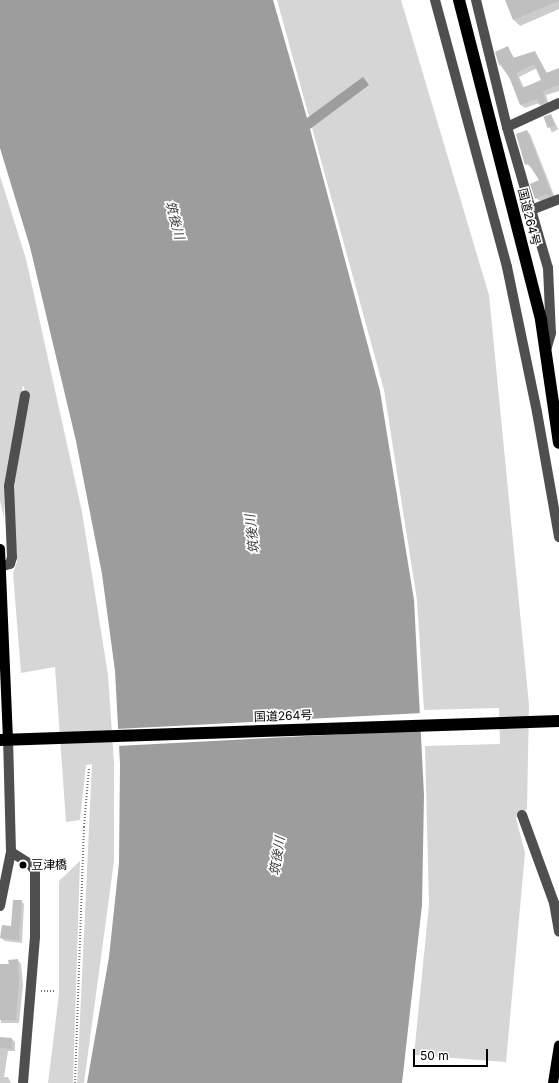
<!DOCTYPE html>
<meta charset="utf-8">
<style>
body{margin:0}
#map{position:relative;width:559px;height:1083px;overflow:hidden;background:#fff;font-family:Inter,"Noto Sans JP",sans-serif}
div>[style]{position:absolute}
.green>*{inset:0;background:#d6d6d6}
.water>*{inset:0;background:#9d9d9d}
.pier>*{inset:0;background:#fff;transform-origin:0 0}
.shadow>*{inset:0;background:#0003;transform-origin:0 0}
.building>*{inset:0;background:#bfbfbf;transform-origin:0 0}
.path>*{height:2px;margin-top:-1px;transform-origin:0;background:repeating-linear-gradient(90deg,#717171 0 1px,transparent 0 3px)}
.minor>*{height:10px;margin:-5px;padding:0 5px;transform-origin:5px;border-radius:5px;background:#4f4f4f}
.major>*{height:10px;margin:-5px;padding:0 5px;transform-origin:5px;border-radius:5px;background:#000}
.highway>*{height:12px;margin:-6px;padding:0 6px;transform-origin:6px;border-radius:6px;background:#000}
.dots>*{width:11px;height:11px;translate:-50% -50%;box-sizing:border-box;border:2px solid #fff;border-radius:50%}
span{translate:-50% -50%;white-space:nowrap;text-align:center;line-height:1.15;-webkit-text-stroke:3.5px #fff;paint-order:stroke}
.street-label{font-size:12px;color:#000}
.poi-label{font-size:12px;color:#000}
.left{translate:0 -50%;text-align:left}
.water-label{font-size:13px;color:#3e3e3e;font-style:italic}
.scale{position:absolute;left:413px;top:1049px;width:75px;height:18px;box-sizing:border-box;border:2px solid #000;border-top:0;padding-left:5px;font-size:12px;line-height:14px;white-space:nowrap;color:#000;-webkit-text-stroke:3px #fff;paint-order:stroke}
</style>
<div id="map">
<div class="green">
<div style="clip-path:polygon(277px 0,401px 0,489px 295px,529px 705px,527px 809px,516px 818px,525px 853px,506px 1062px,414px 1055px,429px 904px,425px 746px,500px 744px,499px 708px,424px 710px,417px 600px,384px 390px)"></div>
<div style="clip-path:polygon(0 176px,26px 259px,82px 512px,108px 675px,114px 762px,114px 861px,84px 1083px,77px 1083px,92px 764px,86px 765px,80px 820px,66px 822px,55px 667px,21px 673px,13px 573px,17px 562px,13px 496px,27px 395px,23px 385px,5px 488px,4px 518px,0 501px)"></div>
<div style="clip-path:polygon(80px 861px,73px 1083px,48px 1083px,59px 994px,59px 881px)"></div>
</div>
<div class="water">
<div style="clip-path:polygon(0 0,273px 0,307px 118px,363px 77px,369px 85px,310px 129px,380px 391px,414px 600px,424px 795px,422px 905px,402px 1083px,87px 1083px,109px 957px,119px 863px,120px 764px,115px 671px,102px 574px,76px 441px,30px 247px,0 148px)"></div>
</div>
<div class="pier">
<div style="left:422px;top:713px;width:17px;height:306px;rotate:87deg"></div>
</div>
<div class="shadow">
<div style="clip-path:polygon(506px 0,559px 0,559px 9px,520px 26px,514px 20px)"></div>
<div style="clip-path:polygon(evenodd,508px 48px,515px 59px,535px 52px,547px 73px,559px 69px,559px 91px,546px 95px,549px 105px,543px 108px,539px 103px,525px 108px,521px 105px,511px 79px,500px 65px,496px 52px,508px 48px,537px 68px,542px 81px,524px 88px,519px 77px,537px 68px)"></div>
<div style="left:551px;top:115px;width:16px;height:7px;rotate:63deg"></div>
<div style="clip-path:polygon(527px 131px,530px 134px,555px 198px,540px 201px,536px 198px,540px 181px,531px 167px,526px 164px)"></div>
<div style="clip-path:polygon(21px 901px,24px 904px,22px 943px,5px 941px,1px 938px,12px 928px)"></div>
<div style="clip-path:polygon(18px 960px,21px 964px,23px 985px,19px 1023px,1px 1023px,0 965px,10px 965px)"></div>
<div style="clip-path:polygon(0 1038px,12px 1039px,15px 1042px,15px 1051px,8px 1051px,4px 1077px,8px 1077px,11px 1083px,0 1083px)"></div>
</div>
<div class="building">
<div style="clip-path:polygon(505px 0,559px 0,559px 1px,513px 20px)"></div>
<div style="clip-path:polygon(evenodd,508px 46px,513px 58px,535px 51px,546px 73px,559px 68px,559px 85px,543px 91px,546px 102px,539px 105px,537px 99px,520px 105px,510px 79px,501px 64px,499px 65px,495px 52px,508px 46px,534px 64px,541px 80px,522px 88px,516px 73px,534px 64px)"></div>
<div style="left:551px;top:114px;width:12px;height:8px;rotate:70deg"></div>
<div style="clip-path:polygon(527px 130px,552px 195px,548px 196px,547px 194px,535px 199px,530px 184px,539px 180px,528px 163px,525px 165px,516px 134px)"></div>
<div style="clip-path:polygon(13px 900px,22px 900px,19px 940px,0 938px,2px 925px,11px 926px)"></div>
<div style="clip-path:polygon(18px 959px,19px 981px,16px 1020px,0 1020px,0 964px,9px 964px,8px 960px)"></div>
<div style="clip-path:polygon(0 1037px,12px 1038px,12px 1049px,0 1048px)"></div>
</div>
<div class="path">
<div style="left:41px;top:991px;width:15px"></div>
<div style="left:75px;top:1083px;width:256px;rotate:-88deg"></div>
<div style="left:84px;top:827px;width:60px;rotate:-85.2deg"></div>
</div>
<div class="minor">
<div style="left:435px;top:0;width:277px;rotate:74.9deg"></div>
<div style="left:507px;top:267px;width:148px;rotate:78.3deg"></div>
<div style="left:537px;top:412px;width:127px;rotate:80deg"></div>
<div style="left:476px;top:0;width:131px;rotate:76.3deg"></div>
<div style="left:507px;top:127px;width:147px;rotate:73.8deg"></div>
<div style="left:548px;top:268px;width:65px;rotate:87.4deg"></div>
<div style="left:551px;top:333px;width:15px;rotate:106deg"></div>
<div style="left:507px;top:127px;width:57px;rotate:-24.8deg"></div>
<div style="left:531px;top:210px;width:30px;rotate:-21deg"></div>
<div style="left:0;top:567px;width:10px;rotate:-17deg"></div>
<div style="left:10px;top:564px;width:7px;rotate:-74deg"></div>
<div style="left:12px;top:557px;width:71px;rotate:-92.4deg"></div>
<div style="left:9px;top:486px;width:92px;rotate:-80deg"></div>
<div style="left:522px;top:815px;width:94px;rotate:70deg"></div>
<div style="left:554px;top:903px;width:29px;rotate:80deg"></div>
<div style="left:11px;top:852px;width:22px;rotate:32deg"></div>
<div style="left:30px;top:864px;width:9px;rotate:54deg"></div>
<div style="left:35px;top:871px;width:66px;rotate:90deg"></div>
<div style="left:35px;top:937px;width:146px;rotate:94.7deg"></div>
<div style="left:0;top:906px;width:55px;rotate:-78.5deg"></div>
<div style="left:11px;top:852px;width:113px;rotate:-91.5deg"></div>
</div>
<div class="major">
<div style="left:0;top:549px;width:190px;rotate:87.6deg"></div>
<div style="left:553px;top:1083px;width:38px;rotate:-81deg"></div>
</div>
<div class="highway">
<div style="left:459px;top:0;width:330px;rotate:75.6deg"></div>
<div style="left:541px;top:320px;width:124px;rotate:81.7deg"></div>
<div style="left:0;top:740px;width:559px;rotate:-1.95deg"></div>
</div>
<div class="dots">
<div style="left:23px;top:865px;background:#000"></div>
</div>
<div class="street-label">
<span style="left:529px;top:217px;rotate:76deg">国道264号</span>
<span style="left:283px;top:716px;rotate:-2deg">国道264号</span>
</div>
<div class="poi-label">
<span class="left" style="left:31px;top:865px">豆津橋</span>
</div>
<div class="water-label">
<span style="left:175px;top:220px;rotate:75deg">筑後川</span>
<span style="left:252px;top:534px;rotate:-96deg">筑後川</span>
<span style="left:277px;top:856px;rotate:-81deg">筑後川</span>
</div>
<div class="scale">50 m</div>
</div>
